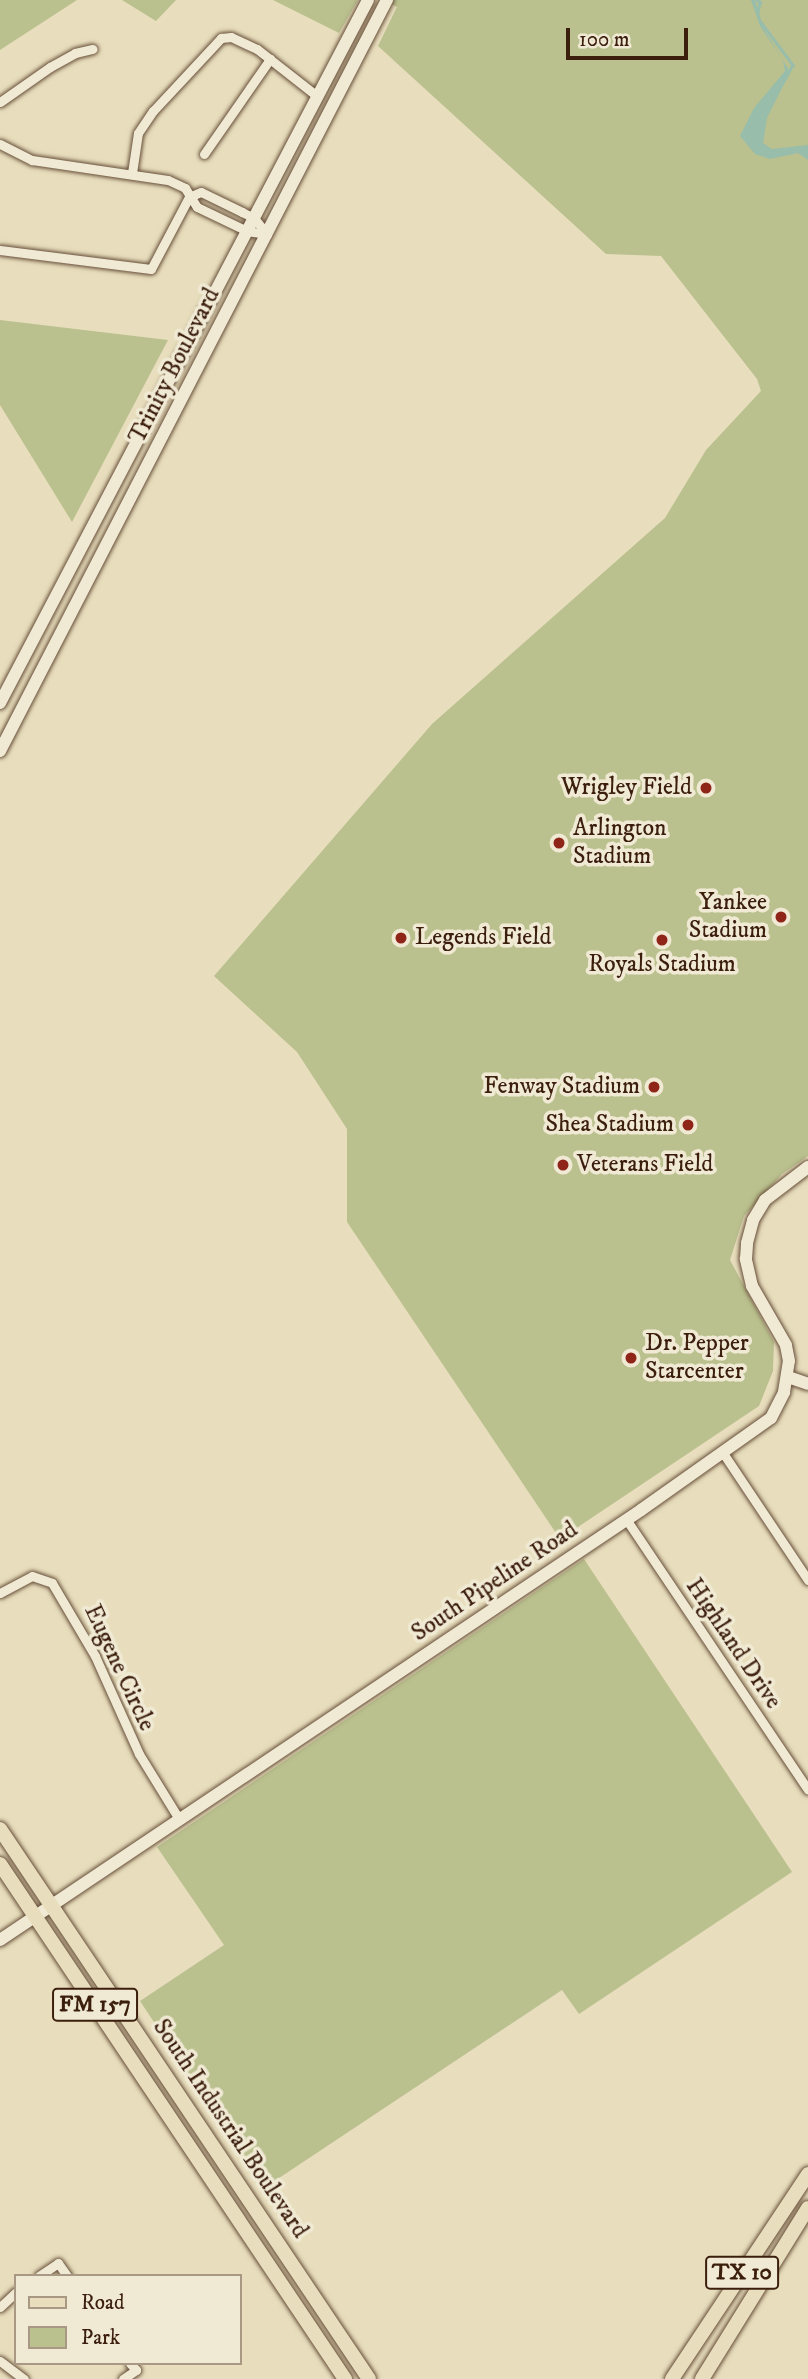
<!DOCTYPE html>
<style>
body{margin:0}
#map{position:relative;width:808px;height:2379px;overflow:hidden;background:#e8debd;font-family:"IM FELL DW Pica",serif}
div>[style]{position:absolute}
.green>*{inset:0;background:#bac08e}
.water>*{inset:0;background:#98bdab}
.stream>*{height:2.5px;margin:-1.25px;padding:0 1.25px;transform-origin:1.25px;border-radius:1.25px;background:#98bdab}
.roads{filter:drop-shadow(0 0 2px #674e39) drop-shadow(0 0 2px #674e39)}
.street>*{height:9px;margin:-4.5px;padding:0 4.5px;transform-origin:4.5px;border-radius:4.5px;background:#f0ead4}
.secondary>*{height:12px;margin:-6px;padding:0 6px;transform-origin:6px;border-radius:6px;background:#f0ead4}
.primary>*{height:14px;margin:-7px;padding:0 7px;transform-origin:7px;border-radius:7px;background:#e8debd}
.dots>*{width:19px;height:19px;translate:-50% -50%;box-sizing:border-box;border:4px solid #f0ead4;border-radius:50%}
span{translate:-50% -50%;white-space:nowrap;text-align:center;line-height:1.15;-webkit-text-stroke:7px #f0ead4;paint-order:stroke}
.shield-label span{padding:2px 5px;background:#f0ead4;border:2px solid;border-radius:5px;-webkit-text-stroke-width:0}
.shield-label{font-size:23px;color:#3c1e0d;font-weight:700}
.street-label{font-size:24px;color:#3c1e0d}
.poi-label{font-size:24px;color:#3c1e0d}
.right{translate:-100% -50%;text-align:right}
.left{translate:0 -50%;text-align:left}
.legend{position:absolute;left:14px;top:2274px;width:228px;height:91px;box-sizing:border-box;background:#f0ead4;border:2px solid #a89884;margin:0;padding:9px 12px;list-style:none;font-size:21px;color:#3c1e0d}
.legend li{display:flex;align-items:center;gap:14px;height:35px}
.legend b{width:35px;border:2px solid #a89884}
.scale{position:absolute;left:566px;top:28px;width:122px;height:32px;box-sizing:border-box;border:4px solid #3c1e0d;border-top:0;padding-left:9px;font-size:21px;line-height:24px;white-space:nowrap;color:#3c1e0d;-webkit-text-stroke:5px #f0ead4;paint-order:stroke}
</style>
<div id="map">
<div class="green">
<div style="clip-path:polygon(0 0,77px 0,0 50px)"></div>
<div style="clip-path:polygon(122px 0,176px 0,156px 21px)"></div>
<div style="clip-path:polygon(273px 0,358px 0,339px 33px)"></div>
<div style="clip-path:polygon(384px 0,808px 0,808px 1156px,782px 1174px,744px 1216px,730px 1260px,774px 1342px,773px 1371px,759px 1406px,560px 1539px,347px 1222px,347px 1129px,297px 1052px,214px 976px,432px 724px,665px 518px,706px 450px,761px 391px,757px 379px,661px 256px,606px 254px,378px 46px,397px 7px)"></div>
<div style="clip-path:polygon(0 320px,168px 340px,72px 522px,0 405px)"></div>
<div style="clip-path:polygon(584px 1559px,792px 1872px,579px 2014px,562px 1990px,264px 2188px,140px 2001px,224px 1945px,157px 1847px)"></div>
</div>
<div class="water">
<div style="clip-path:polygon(751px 0,755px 0,764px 29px,790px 72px,767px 118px,763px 143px,772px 149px,808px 145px,808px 160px,798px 153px,770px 159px,755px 154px,740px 136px,754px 108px,785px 71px,783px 60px,760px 26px)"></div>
</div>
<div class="stream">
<div style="left:757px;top:0;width:4px;rotate:34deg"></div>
<div style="left:760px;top:2px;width:11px;rotate:100deg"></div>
<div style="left:761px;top:22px;width:54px;rotate:53.3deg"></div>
<div style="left:793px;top:65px;width:23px;rotate:119deg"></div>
</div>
<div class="roads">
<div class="street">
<div style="left:0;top:102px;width:61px;rotate:-35deg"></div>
<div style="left:50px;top:67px;width:29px;rotate:-29deg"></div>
<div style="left:75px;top:53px;width:18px;rotate:-13deg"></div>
<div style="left:0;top:144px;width:36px;rotate:27deg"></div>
<div style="left:32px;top:160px;width:137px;rotate:8.4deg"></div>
<div style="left:168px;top:180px;width:19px;rotate:25deg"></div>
<div style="left:185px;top:188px;width:22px;rotate:58deg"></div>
<div style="left:197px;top:207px;width:55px;rotate:25.6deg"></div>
<div style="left:247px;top:231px;width:20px;rotate:9deg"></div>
<div style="left:204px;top:154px;width:116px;rotate:-55.2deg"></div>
<div style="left:132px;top:173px;width:40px;rotate:-81.5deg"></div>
<div style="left:138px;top:133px;width:27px;rotate:-56deg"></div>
<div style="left:153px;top:111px;width:100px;rotate:-47deg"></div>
<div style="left:221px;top:38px;width:10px;rotate:-6deg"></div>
<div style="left:231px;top:37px;width:29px;rotate:25deg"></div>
<div style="left:257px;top:49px;width:76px;rotate:38.1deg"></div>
<div style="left:189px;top:197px;width:13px;rotate:-23deg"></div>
<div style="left:201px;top:192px;width:46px;rotate:26deg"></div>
<div style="left:242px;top:212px;width:13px;rotate:27deg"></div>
<div style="left:254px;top:218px;width:21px;rotate:51deg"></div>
<div style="left:0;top:250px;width:152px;rotate:7.2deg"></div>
<div style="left:151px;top:269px;width:81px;rotate:-62.2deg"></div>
<div style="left:723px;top:1453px;width:153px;rotate:56.2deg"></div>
<div style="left:626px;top:1519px;width:326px;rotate:56.1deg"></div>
<div style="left:0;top:1593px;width:36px;rotate:-28deg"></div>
<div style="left:32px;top:1576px;width:21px;rotate:19deg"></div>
<div style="left:52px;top:1583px;width:85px;rotate:59.5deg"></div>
<div style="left:95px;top:1656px;width:107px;rotate:65.8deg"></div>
<div style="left:139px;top:1754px;width:76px;rotate:58.4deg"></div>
<div style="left:39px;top:2276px;width:23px;rotate:-34deg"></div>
<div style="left:58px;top:2263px;width:16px;rotate:55deg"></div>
<div style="left:0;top:2307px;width:22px;rotate:-43deg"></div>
<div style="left:0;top:2361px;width:30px;rotate:37deg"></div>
<div style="left:123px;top:2379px;width:16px;rotate:-35deg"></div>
<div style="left:136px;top:2370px;width:9px;rotate:-131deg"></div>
</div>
<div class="secondary">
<div style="left:0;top:703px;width:793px;rotate:-62.37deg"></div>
<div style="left:0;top:751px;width:845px;rotate:-62.74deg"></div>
<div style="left:788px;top:1377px;width:21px;rotate:19deg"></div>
<div style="left:0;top:1940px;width:772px;rotate:-33.85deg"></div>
<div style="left:641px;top:1510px;width:159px;rotate:-35.3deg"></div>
<div style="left:771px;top:1418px;width:29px;rotate:-63deg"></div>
<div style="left:784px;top:1392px;width:31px;rotate:-81deg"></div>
<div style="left:789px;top:1361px;width:16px;rotate:-101deg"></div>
<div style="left:786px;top:1345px;width:68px;rotate:-120deg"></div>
<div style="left:752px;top:1286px;width:28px;rotate:-103deg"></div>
<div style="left:746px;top:1259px;width:16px;rotate:-86deg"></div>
<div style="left:747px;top:1243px;width:24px;rotate:-75deg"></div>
<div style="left:753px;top:1220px;width:23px;rotate:-59deg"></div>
<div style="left:765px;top:1200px;width:54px;rotate:-37.5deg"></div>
</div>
<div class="primary">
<div style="left:0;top:1829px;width:662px;rotate:56.14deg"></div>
<div style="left:0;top:1864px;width:620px;rotate:56.18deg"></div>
<div style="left:672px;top:2379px;width:246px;rotate:-56.4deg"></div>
<div style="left:702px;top:2379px;width:201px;rotate:-58.2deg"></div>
</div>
</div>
<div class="dots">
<div style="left:706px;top:788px;background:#8f2418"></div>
<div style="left:559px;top:843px;background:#8f2418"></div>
<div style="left:781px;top:917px;background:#8f2418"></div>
<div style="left:401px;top:938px;background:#8f2418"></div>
<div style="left:662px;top:940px;background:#8f2418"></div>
<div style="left:654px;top:1087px;background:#8f2418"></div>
<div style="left:688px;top:1125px;background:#8f2418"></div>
<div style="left:563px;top:1165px;background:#8f2418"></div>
<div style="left:631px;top:1358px;background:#8f2418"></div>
</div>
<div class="shield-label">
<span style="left:95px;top:2005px">FM 157</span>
<span style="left:742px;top:2273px">TX 10</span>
</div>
<div class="street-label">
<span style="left:175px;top:366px;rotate:-63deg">Trinity Boulevard</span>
<span style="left:495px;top:1582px;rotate:-34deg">South Pipeline Road</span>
<span style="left:733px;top:1644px;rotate:56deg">Highland Drive</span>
<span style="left:119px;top:1668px;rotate:65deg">Eugene Circle</span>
<span style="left:230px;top:2129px;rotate:56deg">South Industrial Boulevard</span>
</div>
<div class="poi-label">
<span class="right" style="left:692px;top:788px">Wrigley Field</span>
<span class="left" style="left:573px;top:843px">Arlington<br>Stadium</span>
<span class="right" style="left:767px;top:917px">Yankee<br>Stadium</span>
<span class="left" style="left:415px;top:938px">Legends Field</span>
<span style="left:662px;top:965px">Royals Stadium</span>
<span class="right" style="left:640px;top:1087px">Fenway Stadium</span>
<span class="right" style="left:674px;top:1125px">Shea Stadium</span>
<span class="left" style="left:577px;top:1165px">Veterans Field</span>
<span class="left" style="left:645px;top:1358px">Dr. Pepper<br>Starcenter</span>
</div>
<ul class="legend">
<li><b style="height:9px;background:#e8debd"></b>Road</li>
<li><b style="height:19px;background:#bac08e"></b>Park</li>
</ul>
<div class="scale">100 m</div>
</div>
